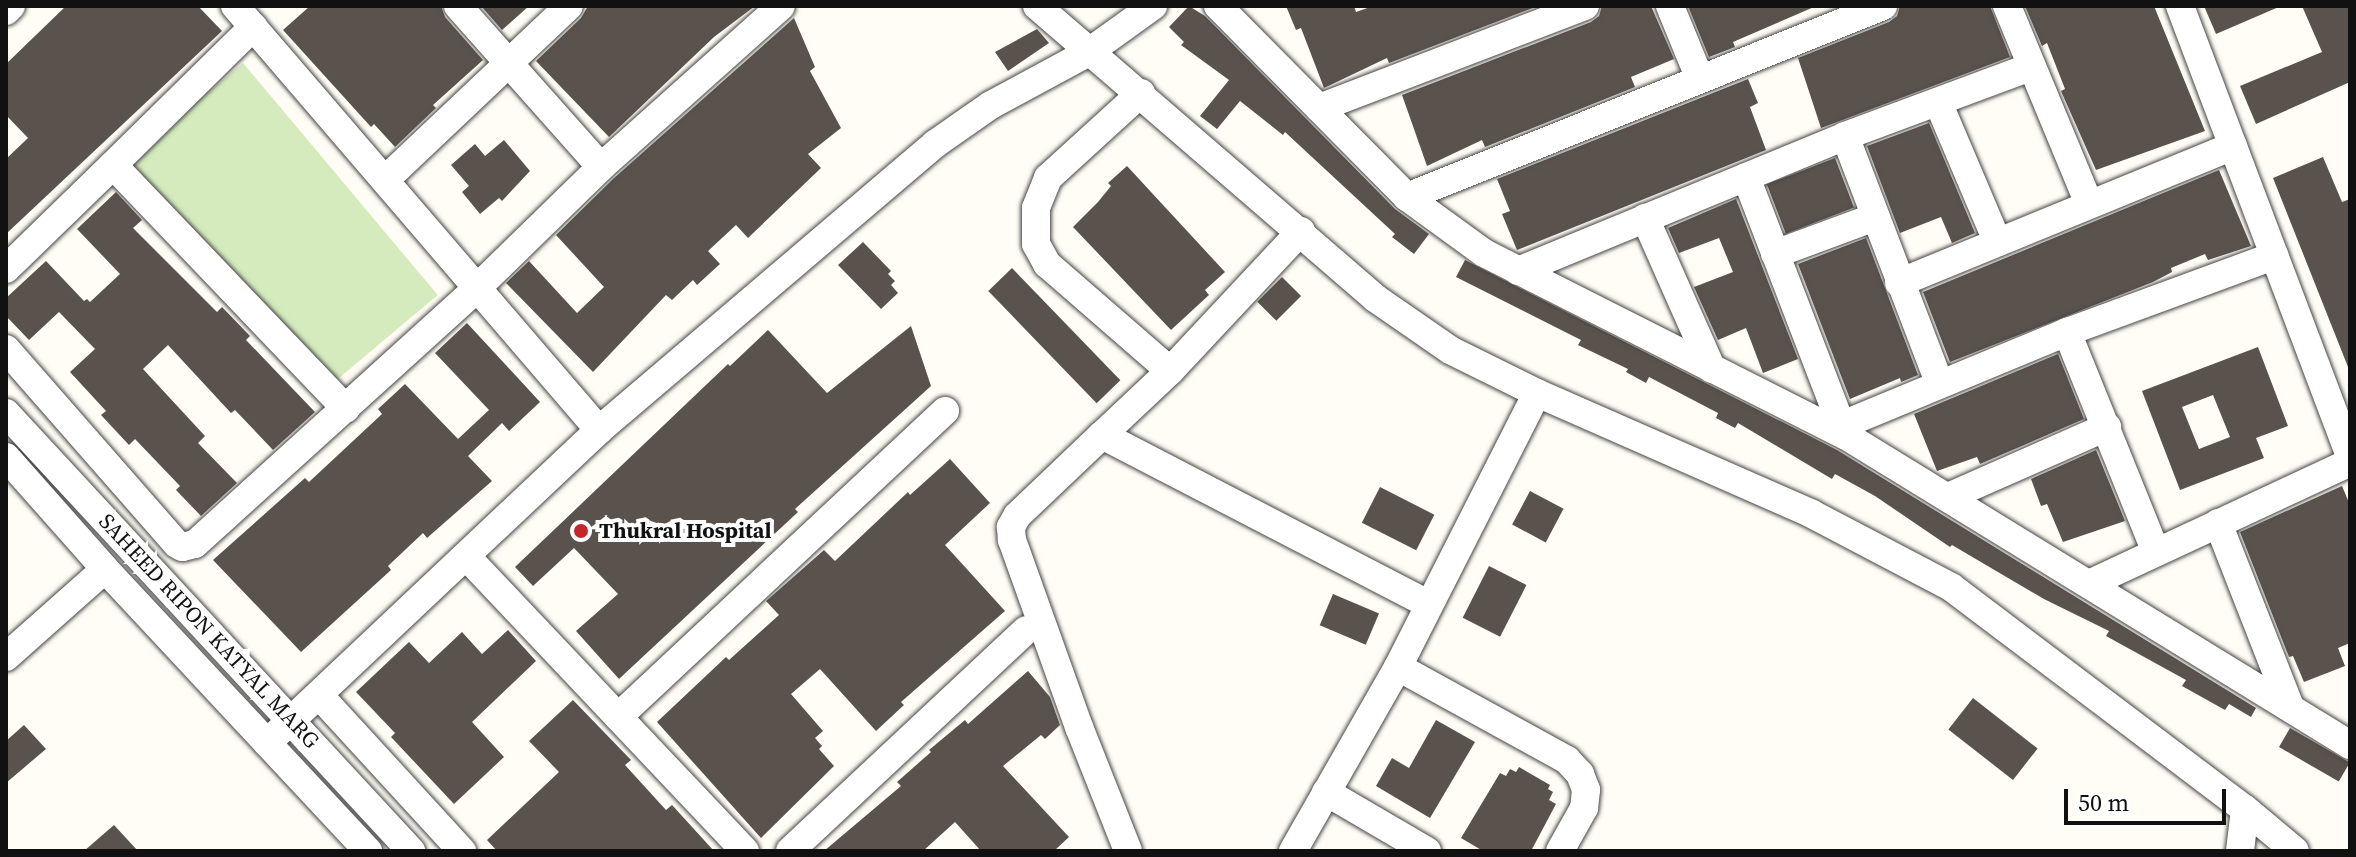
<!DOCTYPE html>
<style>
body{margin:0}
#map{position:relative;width:2356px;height:857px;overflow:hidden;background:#fffdf5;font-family:"Source Serif 4",serif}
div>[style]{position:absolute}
.green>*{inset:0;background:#d5ebbd;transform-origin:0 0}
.building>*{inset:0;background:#5a524d;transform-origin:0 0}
.roads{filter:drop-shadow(0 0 2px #444) drop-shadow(0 0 2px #444)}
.minor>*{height:28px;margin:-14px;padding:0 14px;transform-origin:14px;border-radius:14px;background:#fff}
.dots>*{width:22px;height:22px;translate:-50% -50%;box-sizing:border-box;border:4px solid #fff;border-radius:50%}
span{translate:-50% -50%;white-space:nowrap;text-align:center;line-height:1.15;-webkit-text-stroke:8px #fff;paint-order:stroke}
.poi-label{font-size:22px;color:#111;font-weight:700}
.left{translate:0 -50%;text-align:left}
.street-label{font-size:22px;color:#111}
.frame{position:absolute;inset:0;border:8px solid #111;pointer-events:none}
.scale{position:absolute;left:2064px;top:789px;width:162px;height:36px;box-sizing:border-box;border:4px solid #111;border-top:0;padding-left:10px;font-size:24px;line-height:28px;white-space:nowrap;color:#111;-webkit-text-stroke:6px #fff;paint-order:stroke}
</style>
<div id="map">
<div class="green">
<div style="left:243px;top:63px;width:303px;height:153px;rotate:50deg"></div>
</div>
<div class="building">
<div style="clip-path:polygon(66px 6px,198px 6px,222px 31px,6px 234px,6px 159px,28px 138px,6px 115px,6px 64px)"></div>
<div style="clip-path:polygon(310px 6px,441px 6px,445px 17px,483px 60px,433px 105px,436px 108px,395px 147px,374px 124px,371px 127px,283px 30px)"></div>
<div style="clip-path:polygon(481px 6px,529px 6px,502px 30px)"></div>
<div style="clip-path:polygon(588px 6px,755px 6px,714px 37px,609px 137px,536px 61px,581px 18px)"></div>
<div style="clip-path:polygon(1189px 6px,1205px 16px,1395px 209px,1429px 234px,1414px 254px,1392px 237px,1395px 234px,1285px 132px,1283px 135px,1240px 101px,1217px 129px,1200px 116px,1229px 80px,1181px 45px,1184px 42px,1169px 27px)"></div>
<div style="clip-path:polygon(1286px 6px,1354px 6px,1356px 12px,1373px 6px,1538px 6px,1389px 63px,1387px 58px,1324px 88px,1301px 28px,1296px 30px)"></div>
<div style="clip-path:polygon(1602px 6px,1651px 6px,1674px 59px,1631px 77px,1635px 87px,1485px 147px,1482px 140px,1427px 166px,1402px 95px,1591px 22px,1599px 16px)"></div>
<div style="clip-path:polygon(1688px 6px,1814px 6px,1814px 7px,1733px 42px,1735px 47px,1709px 57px)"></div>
<div style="clip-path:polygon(1900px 6px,1990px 6px,2010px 57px,1821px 128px,1798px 58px,1889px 22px,1897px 16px)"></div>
<div style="clip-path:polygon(2025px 6px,2154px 6px,2205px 131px,2096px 170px,2061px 91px,2065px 89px,2047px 43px,2042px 46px)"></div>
<div style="clip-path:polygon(2204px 6px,2281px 6px,2216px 34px)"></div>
<div style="clip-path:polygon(2302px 6px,2350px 6px,2350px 82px,2256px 124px,2240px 86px,2322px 52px)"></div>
<div style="clip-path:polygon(794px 18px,815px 67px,810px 71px,841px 128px,808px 154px,821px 168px,748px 238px,736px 225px,708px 251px,720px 264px,697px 285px,693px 280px,672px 300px,666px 295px,593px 372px,506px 283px,529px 261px,577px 313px,604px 287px,556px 235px,613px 179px)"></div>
<div style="clip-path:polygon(1037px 29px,1049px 43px,1008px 71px,995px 52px)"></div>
<div style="clip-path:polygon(1748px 79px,1758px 103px,1750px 107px,1766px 150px,1517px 250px,1502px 214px,1510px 211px,1497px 179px)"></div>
<div style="clip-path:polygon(1929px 123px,1975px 233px,1952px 243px,1941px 217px,1900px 233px,1867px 146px)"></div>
<div style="clip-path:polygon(504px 140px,530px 171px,502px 201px,499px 198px,480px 214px,462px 192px,469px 186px,451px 165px,475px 144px,485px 156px)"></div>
<div style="clip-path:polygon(2323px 157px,2342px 202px,2350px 199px,2350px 372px,2273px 178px)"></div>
<div style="left:1835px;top:158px;width:53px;height:73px;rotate:69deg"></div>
<div style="clip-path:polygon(1127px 166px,1225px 272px,1205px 290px,1209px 295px,1171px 330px,1073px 227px,1098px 202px,1111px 186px,1108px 183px)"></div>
<div style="clip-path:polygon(2219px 170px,2251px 246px,2208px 260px,2205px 254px,2171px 268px,2172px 272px,2153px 282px,1950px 362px,1923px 292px)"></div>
<div style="clip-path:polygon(116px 192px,142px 220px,133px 228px,217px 312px,222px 307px,250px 336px,246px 340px,315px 412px,273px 450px,235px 410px,231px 413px,168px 345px,143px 369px,205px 436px,198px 443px,237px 483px,201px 516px,176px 490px,180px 486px,135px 439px,129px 445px,101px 415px,106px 411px,70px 372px,95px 349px,59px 312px,29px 340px,6px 316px,6px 298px,46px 261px,84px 301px,87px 299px,90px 302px,120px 274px,77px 229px)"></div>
<div style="clip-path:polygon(1736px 199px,1798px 359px,1763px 373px,1746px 328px,1718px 340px,1694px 287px,1733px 272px,1719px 238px,1679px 253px,1668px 228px)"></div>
<div style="clip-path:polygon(1866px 238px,1918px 375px,1901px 382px,1900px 378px,1850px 399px,1798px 264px)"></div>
<div style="clip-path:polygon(863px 242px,891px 271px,888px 274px,895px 281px,891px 285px,898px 293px,881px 309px,838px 265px)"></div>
<div style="clip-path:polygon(1465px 260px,1837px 450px,2256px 708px,2251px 717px,2229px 704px,2225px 710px,2182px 686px,2186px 680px,2106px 636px,2109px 631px,2044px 599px,1952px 545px,1950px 547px,1875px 496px,1835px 474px,1832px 479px,1738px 423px,1735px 428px,1716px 418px,1718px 413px,1649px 377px,1646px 383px,1626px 372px,1628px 369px,1578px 345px,1581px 340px,1456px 277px)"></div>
<div style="left:1012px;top:268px;width:156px;height:33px;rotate:46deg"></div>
<div style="left:1282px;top:277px;width:27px;height:35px;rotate:45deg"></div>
<div style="clip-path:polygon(467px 323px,540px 402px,509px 431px,502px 423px,468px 456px,492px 481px,427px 538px,423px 533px,388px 566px,391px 570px,301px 652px,213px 560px,305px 478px,309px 482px,382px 414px,378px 409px,405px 384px,458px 439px,489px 410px,435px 353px)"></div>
<div style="clip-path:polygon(911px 326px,931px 386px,795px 509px,798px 512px,619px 679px,576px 631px,618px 594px,574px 548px,533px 586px,515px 567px,728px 364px,730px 366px,768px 330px,827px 393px)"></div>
<div style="clip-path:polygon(evenodd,2258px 347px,2288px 426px,2256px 438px,2264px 458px,2180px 490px,2142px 391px,2258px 347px,2213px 395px,2230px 437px,2199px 449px,2182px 407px,2213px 395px)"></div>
<div style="clip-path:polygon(2058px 354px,2084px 419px,1980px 464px,1977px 457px,1937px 471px,1914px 414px)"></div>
<div style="clip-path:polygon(2096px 450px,2125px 521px,2063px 542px,2047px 504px,2041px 506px,2031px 479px)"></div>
<div style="clip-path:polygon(950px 459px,990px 503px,945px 545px,1005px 611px,901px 702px,904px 705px,876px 731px,820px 669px,791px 694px,823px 731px,815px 738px,822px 746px,819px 749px,834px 766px,761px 838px,657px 722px,726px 657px,729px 660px,779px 615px,766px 601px,773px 595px,824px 550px,835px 561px,908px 492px,910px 495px)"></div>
<div style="clip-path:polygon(2342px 486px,2350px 505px,2350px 643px,2338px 648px,2345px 666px,2304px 682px,2293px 656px,2289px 657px,2240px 532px)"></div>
<div style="left:1380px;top:487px;width:61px;height:40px;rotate:27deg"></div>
<div style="left:1530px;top:491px;width:38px;height:38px;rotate:28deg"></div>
<div style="left:1489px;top:566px;width:42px;height:58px;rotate:27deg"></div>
<div style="left:1333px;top:594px;width:50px;height:34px;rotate:23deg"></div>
<div style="clip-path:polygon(508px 630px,536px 661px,472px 722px,504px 757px,454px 804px,391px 737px,395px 733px,356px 692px,409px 642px,429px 663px,462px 632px,482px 654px)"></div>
<div style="clip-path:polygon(1028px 671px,1050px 697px,1060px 725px,1045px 739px,1041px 735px,1003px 766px,1069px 837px,1054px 851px,981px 851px,955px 822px,923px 851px,824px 851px,901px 786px,897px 782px,931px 752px,929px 750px,965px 720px,968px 724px)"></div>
<div style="left:1973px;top:698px;width:82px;height:40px;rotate:38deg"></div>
<div style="clip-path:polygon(573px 700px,631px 760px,625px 765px,666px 810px,672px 805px,714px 851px,497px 851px,487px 840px,559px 772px,529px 741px)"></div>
<div style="clip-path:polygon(1436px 720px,1475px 742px,1430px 818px,1376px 786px,1392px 758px,1409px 768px)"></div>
<div style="clip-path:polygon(24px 725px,46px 749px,6px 783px,6px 741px)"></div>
<div style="left:2290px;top:728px;width:69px;height:22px;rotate:30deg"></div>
<div style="clip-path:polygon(1519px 767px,1550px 785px,1548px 789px,1553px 792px,1549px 800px,1556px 804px,1531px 851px,1483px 851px,1461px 838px,1500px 773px,1506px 776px,1510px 769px,1516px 772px)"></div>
<div style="clip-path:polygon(114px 825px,138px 851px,84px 851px)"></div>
</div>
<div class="roads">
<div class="minor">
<div style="left:235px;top:6px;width:559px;rotate:49.35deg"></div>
<div style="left:458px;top:6px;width:215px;rotate:48.4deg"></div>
<div style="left:1037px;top:6px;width:447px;rotate:40.8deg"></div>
<div style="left:1375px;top:298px;width:91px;rotate:34.7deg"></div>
<div style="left:1450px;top:350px;width:97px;rotate:26.3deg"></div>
<div style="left:1537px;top:393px;width:300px;rotate:23.7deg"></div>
<div style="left:1812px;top:514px;width:157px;rotate:27.7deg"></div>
<div style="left:1951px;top:587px;width:368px;rotate:37.1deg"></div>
<div style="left:2245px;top:809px;width:65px;rotate:40deg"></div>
<div style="left:1218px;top:6px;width:269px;rotate:45.3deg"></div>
<div style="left:1407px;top:197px;width:95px;rotate:36deg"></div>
<div style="left:1484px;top:253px;width:404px;rotate:26.8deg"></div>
<div style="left:1845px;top:435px;width:593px;rotate:31.54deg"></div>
<div style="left:1670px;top:6px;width:79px;rotate:67.7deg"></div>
<div style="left:2007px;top:6px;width:214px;rotate:67.5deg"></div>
<div style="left:2180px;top:6px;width:482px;rotate:69.3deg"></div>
<div style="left:6px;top:11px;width:7px;rotate:-45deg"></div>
<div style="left:1141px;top:93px;width:126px;rotate:137.6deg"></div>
<div style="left:1048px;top:178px;width:32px;rotate:112deg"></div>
<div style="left:1036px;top:208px;width:36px;rotate:90deg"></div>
<div style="left:1036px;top:244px;width:23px;rotate:61deg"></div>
<div style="left:1047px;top:264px;width:163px;rotate:41deg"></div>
<div style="left:1938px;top:102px;width:151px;rotate:67deg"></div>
<div style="left:1319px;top:108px;width:285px;rotate:-21deg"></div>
<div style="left:1845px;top:136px;width:263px;rotate:69.1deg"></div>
<div style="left:113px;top:165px;width:197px;rotate:-44.6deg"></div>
<div style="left:1746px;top:177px;width:276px;rotate:69deg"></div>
<div style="left:385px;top:180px;width:253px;rotate:-43.4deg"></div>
<div style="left:1407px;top:197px;width:513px;rotate:-21.86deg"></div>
<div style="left:1645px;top:218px;width:165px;rotate:66.1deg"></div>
<div style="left:1301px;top:231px;width:192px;rotate:133.1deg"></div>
<div style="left:1170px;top:371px;width:93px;rotate:136.7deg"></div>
<div style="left:1102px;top:435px;width:367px;rotate:27.4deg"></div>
<div style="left:1775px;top:254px;width:107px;rotate:-20.3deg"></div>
<div style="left:6px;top:269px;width:149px;rotate:-44.2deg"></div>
<div style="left:113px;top:165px;width:337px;rotate:46.3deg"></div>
<div style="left:1518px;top:271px;width:354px;rotate:-22.4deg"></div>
<div style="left:1845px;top:136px;width:198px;rotate:-20.4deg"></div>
<div style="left:1899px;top:283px;width:361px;rotate:-22.3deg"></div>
<div style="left:2067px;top:332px;width:237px;rotate:68deg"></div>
<div style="left:6px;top:349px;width:259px;rotate:48.8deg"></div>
<div style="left:177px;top:544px;width:6px;rotate:31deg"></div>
<div style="left:182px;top:547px;width:13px;rotate:-13deg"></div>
<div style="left:195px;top:544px;width:381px;rotate:-42.2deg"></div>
<div style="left:477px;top:288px;width:173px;rotate:-44.3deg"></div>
<div style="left:601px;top:167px;width:241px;rotate:-41.8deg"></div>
<div style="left:6px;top:413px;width:597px;rotate:47.24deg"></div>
<div style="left:1840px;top:426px;width:246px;rotate:-22.5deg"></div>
<div style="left:2067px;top:332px;width:221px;rotate:-20.2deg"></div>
<div style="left:1102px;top:435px;width:117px;rotate:136.4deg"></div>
<div style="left:1017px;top:516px;width:13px;rotate:119deg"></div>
<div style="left:1011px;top:527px;width:13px;rotate:86deg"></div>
<div style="left:1012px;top:540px;width:199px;rotate:70.3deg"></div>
<div style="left:1079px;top:727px;width:133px;rotate:68.4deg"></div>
<div style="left:6px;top:457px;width:149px;rotate:48.5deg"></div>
<div style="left:105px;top:569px;width:386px;rotate:47deg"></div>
<div style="left:1948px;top:497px;width:174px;rotate:-23.8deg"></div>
<div style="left:2218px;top:523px;width:194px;rotate:68.6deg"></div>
<div style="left:466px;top:556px;width:406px;rotate:46.6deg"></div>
<div style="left:2091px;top:583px;width:286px;rotate:-25deg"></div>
<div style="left:6px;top:657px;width:132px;rotate:-41.6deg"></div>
<div style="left:1398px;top:667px;width:193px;rotate:28.8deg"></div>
<div style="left:1567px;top:760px;width:19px;rotate:47deg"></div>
<div style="left:1580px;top:774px;width:17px;rotate:69deg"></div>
<div style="left:1586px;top:790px;width:18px;rotate:96deg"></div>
<div style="left:1584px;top:808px;width:49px;rotate:119.2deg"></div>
<div style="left:319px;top:695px;width:212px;rotate:47.5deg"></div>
<div style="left:618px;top:717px;width:448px;rotate:-43.1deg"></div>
<div style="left:267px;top:743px;width:456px;rotate:-43.3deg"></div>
<div style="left:599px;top:430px;width:441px;rotate:-40.4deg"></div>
<div style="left:935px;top:144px;width:68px;rotate:-34.9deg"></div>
<div style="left:991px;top:105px;width:111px;rotate:-28.4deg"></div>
<div style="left:1089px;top:52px;width:79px;rotate:-35.7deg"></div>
<div style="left:1326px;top:792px;width:117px;rotate:30.3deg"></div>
<div style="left:790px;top:851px;width:323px;rotate:-43.1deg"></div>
<div style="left:1293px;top:851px;width:212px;rotate:-60.3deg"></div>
<div style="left:1398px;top:667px;width:307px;rotate:-63.1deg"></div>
<div style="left:2240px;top:851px;width:42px;rotate:-83.2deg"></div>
</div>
</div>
<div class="dots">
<div style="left:581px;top:531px;background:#c4262e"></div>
</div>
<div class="poi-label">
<span class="left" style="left:599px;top:531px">Thukral Hospital</span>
</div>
<div class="street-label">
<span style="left:209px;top:631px;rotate:47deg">SAHEED RIPON KATYAL MARG</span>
</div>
<div class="frame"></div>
<div class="scale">50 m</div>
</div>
